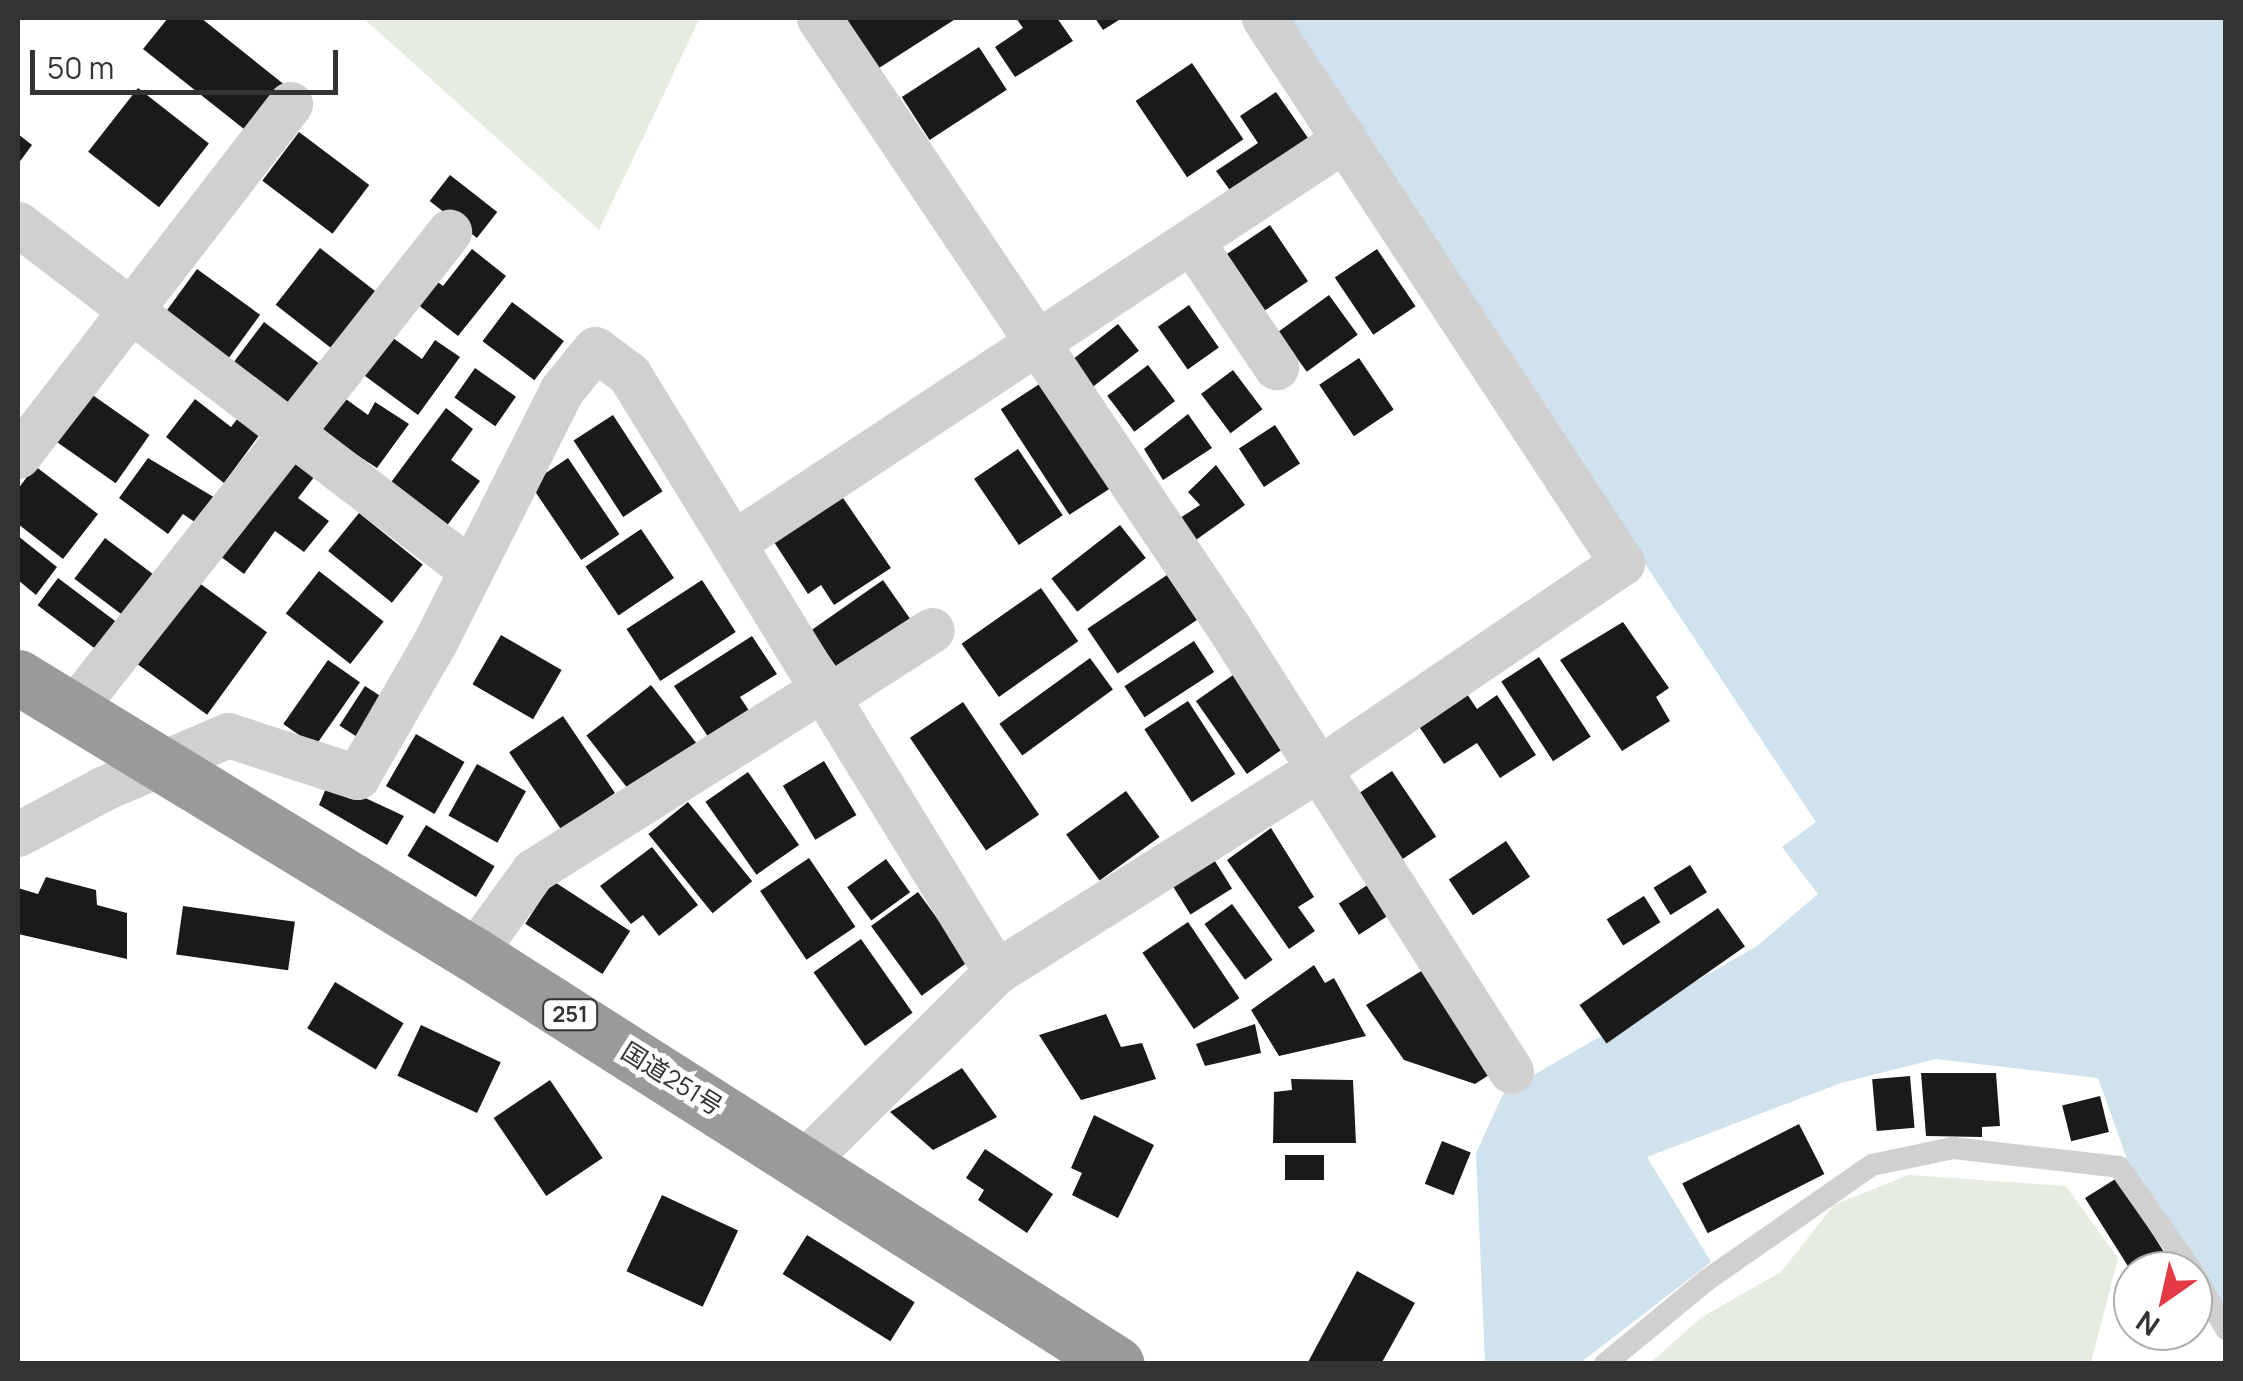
<!DOCTYPE html>
<meta charset="utf-8">
<style>
body{margin:0}
#map{position:relative;width:2243px;height:1381px;overflow:hidden;background:#fff;font-family:Manrope,"Noto Sans JP",sans-serif}
div>[style]{position:absolute}
.green>*{inset:0;background:#e6ecdf}
.water>*{inset:0;background:#cfe2ee}
.building>*{inset:0;background:#1a1a1a;transform-origin:0 0}
.lane>*{height:22px;margin:-11px;padding:0 11px;transform-origin:11px;border-radius:11px;background:#d0d0d0}
.street>*{height:45px;margin:-22.5px;padding:0 22.5px;transform-origin:22.5px;border-radius:22.5px;background:#d0d0d0}
.highway>*{height:55px;margin:-27.5px;padding:0 27.5px;transform-origin:27.5px;border-radius:27.5px;background:#9a9a9a}
span{translate:-50% -50%;white-space:nowrap;text-align:center;line-height:1.15;-webkit-text-stroke:10px #fff;paint-order:stroke}
.shield-label span{padding:2px 8px;background:#fff;border:2px solid;border-radius:8px;-webkit-text-stroke-width:0}
.shield-label{font-size:22px;color:#333;font-weight:700}
.street-label{font-size:25px;color:#333}
.frame{position:absolute;inset:0;border:20px solid #333;pointer-events:none}
.north{position:absolute;left:2113px;top:1251px;width:100px;height:100px;box-sizing:border-box;background:#fff;border:2px solid #adadad;border-radius:50%;rotate:214deg;font-size:28px;font-weight:700;line-height:40px;text-align:center;color:#333}
.north::after{content:'';display:block;margin:auto;width:35px;height:45px;background:#e63946;clip-path:polygon(50% 0,100% 100%,50% 72%,0 100%)}
.scale{position:absolute;left:30px;top:50px;width:308px;height:45px;box-sizing:border-box;border:5px solid #333;border-top:0;padding-left:12px;font-size:30px;line-height:35px;white-space:nowrap;color:#333;-webkit-text-stroke:8px #fff;paint-order:stroke}
</style>
<div id="map">
<div class="green">
<div style="clip-path:polygon(363px 18px,700px 18px,599px 230px)"></div>
<div style="clip-path:polygon(1908px 1175px,2066px 1186px,2118px 1258px,2091px 1363px,1649px 1364px,1702px 1317px,1781px 1272px,1834px 1205px)"></div>
</div>
<div class="water">
<div style="clip-path:polygon(1283px 18px,2225px 18px,2225px 1318px,2127px 1159px,2098px 1078px,1936px 1059px,1841px 1083px,1647px 1157px,1711px 1262px,1580px 1363px,1485px 1363px,1476px 1153px,1504px 1092px,1757px 946px,1818px 894px,1782px 847px,1816px 822px)"></div>
</div>
<div class="building">
<div style="clip-path:polygon(168px 18px,201px 18px,286px 86px,249px 133px,143px 49px)"></div>
<div style="clip-path:polygon(845px 18px,957px 18px,879px 68px)"></div>
<div style="clip-path:polygon(1016px 18px,1057px 18px,1073px 41px,1015px 77px,995px 47px,1023px 28px)"></div>
<div style="clip-path:polygon(1095px 18px,1122px 18px,1103px 30px)"></div>
<div style="left:979px;top:47px;width:51px;height:92px;rotate:57deg"></div>
<div style="left:1192px;top:63px;width:92px;height:68px;rotate:56deg"></div>
<div style="left:138px;top:88px;width:90px;height:81px;rotate:38deg"></div>
<div style="clip-path:polygon(1276px 92px,1315px 148px,1237px 200px,1216px 171px,1258px 143px,1240px 116px)"></div>
<div style="left:299px;top:132px;width:88px;height:61px;rotate:37deg"></div>
<div style="clip-path:polygon(18px 134px,32px 145px,18px 164px)"></div>
<div style="left:450px;top:175px;width:60px;height:33px;rotate:38deg"></div>
<div style="left:1270px;top:225px;width:68px;height:52px;rotate:56deg"></div>
<div style="left:320px;top:248px;width:80px;height:72px;rotate:38deg"></div>
<div style="clip-path:polygon(472px 249px,506px 276px,458px 336px,412px 300px,430px 276px,443px 286px)"></div>
<div style="left:1377px;top:249px;width:69px;height:51px;rotate:56deg"></div>
<div style="left:197px;top:269px;width:78px;height:61px;rotate:36deg"></div>
<div style="left:1329px;top:295px;width:49px;height:63px;rotate:54deg"></div>
<div style="left:512px;top:302px;width:65px;height:49px;rotate:37deg"></div>
<div style="left:1189px;top:305px;width:52px;height:38px;rotate:55deg"></div>
<div style="left:264px;top:322px;width:79px;height:61px;rotate:37deg"></div>
<div style="left:1118px;top:324px;width:34px;height:60px;rotate:52deg"></div>
<div style="clip-path:polygon(389px 335px,422px 359px,435px 340px,460px 357px,418px 415px,361px 373px)"></div>
<div style="left:1359px;top:358px;width:62px;height:48px;rotate:56deg"></div>
<div style="left:1148px;top:365px;width:45px;height:51px;rotate:53deg"></div>
<div style="left:475px;top:368px;width:50px;height:36px;rotate:35deg"></div>
<div style="left:1233px;top:370px;width:49px;height:40px;rotate:53deg"></div>
<div style="left:1041px;top:383px;width:126px;height:48px;rotate:57deg"></div>
<div style="left:84px;top:389px;width:80px;height:59px;rotate:35deg"></div>
<div style="clip-path:polygon(332px 389px,368px 415px,375px 402px,409px 424px,377px 468px,306px 422px)"></div>
<div style="clip-path:polygon(195px 399px,231px 427px,244px 410px,266px 426px,224px 483px,166px 437px)"></div>
<div style="clip-path:polygon(446px 408px,473px 429px,451px 460px,480px 481px,446px 527px,389px 485px)"></div>
<div style="clip-path:polygon(1188px 414px,1212px 448px,1163px 480px,1144px 449px)"></div>
<div style="left:613px;top:415px;width:91px;height:47px;rotate:57deg"></div>
<div style="left:1275px;top:425px;width:46px;height:43px;rotate:57deg"></div>
<div style="clip-path:polygon(286px 448px,318px 472px,298px 498px,329px 521px,304px 552px,275px 531px,244px 574px,212px 550px)"></div>
<div style="left:1018px;top:449px;width:80px;height:53px;rotate:56deg"></div>
<div style="clip-path:polygon(148px 458px,217px 499px,199px 525px,183px 514px,168px 534px,119px 498px)"></div>
<div style="left:568px;top:458px;width:92px;height:46px;rotate:56deg"></div>
<div style="clip-path:polygon(1216px 465px,1245px 505px,1193px 542px,1177px 520px,1200px 505px,1188px 492px)"></div>
<div style="clip-path:polygon(35px 466px,98px 514px,63px 559px,18px 524px,18px 489px)"></div>
<div style="clip-path:polygon(843px 498px,891px 568px,834px 605px,821px 585px,808px 594px,774px 542px)"></div>
<div style="left:359px;top:513px;width:82px;height:49px;rotate:39deg"></div>
<div style="left:1120px;top:525px;width:42px;height:87px;rotate:52deg"></div>
<div style="left:641px;top:529px;width:59px;height:67px;rotate:56deg"></div>
<div style="clip-path:polygon(18px 536px,57px 567px,36px 595px,18px 580px)"></div>
<div style="left:105px;top:538px;width:62px;height:51px;rotate:37deg"></div>
<div style="left:319px;top:571px;width:82px;height:54px;rotate:38deg"></div>
<div style="left:1167px;top:575px;width:54px;height:96px;rotate:56deg"></div>
<div style="left:191px;top:577px;width:94px;height:102px;rotate:36deg"></div>
<div style="left:58px;top:578px;width:79px;height:34px;rotate:37deg"></div>
<div style="left:702px;top:580px;width:62px;height:90px;rotate:57deg"></div>
<div style="left:883px;top:580px;width:50px;height:88px;rotate:55deg"></div>
<div style="left:1041px;top:588px;width:65px;height:97px;rotate:55deg"></div>
<div style="clip-path:polygon(1623px 622px,1669px 688px,1656px 697px,1670px 721px,1622px 751px,1560px 660px)"></div>
<div style="left:501px;top:635px;width:70px;height:57px;rotate:30deg"></div>
<div style="clip-path:polygon(752px 636px,777px 674px,740px 697px,750px 712px,709px 738px,674px 686px)"></div>
<div style="left:1194px;top:641px;width:37px;height:83px;rotate:57deg"></div>
<div style="left:1539px;top:657px;width:95px;height:45px;rotate:57deg"></div>
<div style="left:1090px;top:658px;width:39px;height:112px;rotate:54deg"></div>
<div style="left:328px;top:660px;width:39px;height:78px;rotate:35deg"></div>
<div style="left:1236px;top:673px;width:89px;height:49px;rotate:55deg"></div>
<div style="left:651px;top:685px;width:77px;height:82px;rotate:52deg"></div>
<div style="left:365px;top:686px;width:31px;height:47px;rotate:33deg"></div>
<div style="clip-path:polygon(1467px 694px,1477px 709px,1497px 695px,1536px 755px,1500px 778px,1477px 743px,1444px 764px,1418px 725px)"></div>
<div style="left:1188px;top:701px;width:87px;height:52px;rotate:57deg"></div>
<div style="left:963px;top:702px;width:136px;height:64px;rotate:56deg"></div>
<div style="left:563px;top:716px;width:93px;height:65px;rotate:56deg"></div>
<div style="left:416px;top:734px;width:56px;height:60px;rotate:30deg"></div>
<div style="left:824px;top:761px;width:63px;height:48px;rotate:59deg"></div>
<div style="left:477px;top:764px;width:56px;height:59px;rotate:29deg"></div>
<div style="left:1392px;top:771px;width:79px;height:52px;rotate:56deg"></div>
<div style="left:748px;top:772px;width:89px;height:52px;rotate:55deg"></div>
<div style="clip-path:polygon(329px 781px,404px 816px,387px 845px,319px 805px)"></div>
<div style="left:1126px;top:791px;width:57px;height:74px;rotate:54deg"></div>
<div style="left:688px;top:802px;width:102px;height:51px;rotate:51deg"></div>
<div style="left:426px;top:825px;width:80px;height:36px;rotate:31deg"></div>
<div style="clip-path:polygon(1271px 828px,1314px 897px,1298px 907px,1315px 931px,1289px 949px,1227px 860px)"></div>
<div style="left:1506px;top:841px;width:43px;height:69px;rotate:56deg"></div>
<div style="clip-path:polygon(652px 847px,698px 905px,659px 936px,643px 915px,631px 924px,600px 886px)"></div>
<div style="left:809px;top:858px;width:83px;height:59px;rotate:56deg"></div>
<div style="left:1213px;top:858px;width:36px;height:49px;rotate:58deg"></div>
<div style="left:886px;top:859px;width:41px;height:48px;rotate:54deg"></div>
<div style="left:1690px;top:865px;width:32px;height:43px;rotate:58deg"></div>
<div style="clip-path:polygon(46px 877px,96px 890px,97px 905px,127px 913px,127px 959px,18px 934px,18px 888px,38px 894px)"></div>
<div style="left:553px;top:881px;width:92px;height:51px;rotate:33deg"></div>
<div style="left:1369px;top:884px;width:37px;height:36px;rotate:57deg"></div>
<div style="left:918px;top:892px;width:86px;height:58px;rotate:54deg"></div>
<div style="left:1644px;top:896px;width:31px;height:44px;rotate:58deg"></div>
<div style="left:1232px;top:904px;width:69px;height:34px;rotate:54deg"></div>
<div style="left:183px;top:906px;width:113px;height:49px;rotate:8deg"></div>
<div style="left:1718px;top:908px;width:47px;height:169px;rotate:55deg"></div>
<div style="left:1188px;top:922px;width:92px;height:55px;rotate:56deg"></div>
<div style="left:861px;top:939px;width:90px;height:58px;rotate:55deg"></div>
<div style="clip-path:polygon(1314px 965px,1325px 983px,1334px 978px,1366px 1036px,1279px 1056px,1251px 1010px)"></div>
<div style="clip-path:polygon(1423px 970px,1492px 1073px,1475px 1084px,1404px 1060px,1366px 1005px)"></div>
<div style="left:335px;top:982px;width:80px;height:54px;rotate:31deg"></div>
<div style="clip-path:polygon(1106px 1014px,1121px 1047px,1142px 1043px,1156px 1079px,1081px 1100px,1039px 1035px)"></div>
<div style="clip-path:polygon(1255px 1024px,1261px 1053px,1205px 1066px,1196px 1044px)"></div>
<div style="left:421px;top:1025px;width:88px;height:56px;rotate:25deg"></div>
<div style="clip-path:polygon(962px 1068px,997px 1117px,933px 1150px,890px 1112px)"></div>
<div style="clip-path:polygon(1921px 1073px,1996px 1073px,2000px 1126px,1982px 1127px,1982px 1137px,1926px 1136px)"></div>
<div style="left:1910px;top:1076px;width:52px;height:38px;rotate:85deg"></div>
<div style="clip-path:polygon(1291px 1079px,1353px 1080px,1356px 1143px,1273px 1143px,1274px 1092px,1292px 1090px)"></div>
<div style="left:550px;top:1080px;width:94px;height:68px;rotate:56deg"></div>
<div style="left:2100px;top:1096px;width:37px;height:39px;rotate:76deg"></div>
<div style="clip-path:polygon(1094px 1115px,1154px 1145px,1118px 1218px,1072px 1195px,1082px 1173px,1071px 1168px)"></div>
<div style="left:1799px;top:1124px;width:56px;height:131px;rotate:63deg"></div>
<div style="left:1442px;top:1141px;width:31px;height:46px;rotate:22deg"></div>
<div style="clip-path:polygon(985px 1149px,1053px 1194px,1027px 1233px,978px 1200px,984px 1190px,966px 1178px)"></div>
<div style="left:1285px;top:1155px;width:39px;height:25px"></div>
<div style="clip-path:polygon(2117px 1178px,2176px 1271px,2131px 1271px,2085px 1198px)"></div>
<div style="left:662px;top:1195px;width:84px;height:84px;rotate:25deg"></div>
<div style="left:807px;top:1235px;width:127px;height:46px;rotate:32deg"></div>
<div style="clip-path:polygon(1357px 1271px,1415px 1303px,1381px 1364px,1307px 1364px)"></div>
</div>
<div class="lane">
<div style="left:2193px;top:1273px;width:65px;rotate:59.5deg"></div>
<div style="left:1605px;top:1364px;width:132px;rotate:-39.5deg"></div>
<div style="left:1707px;top:1280px;width:201px;rotate:-34.9deg"></div>
<div style="left:1872px;top:1165px;width:83px;rotate:-11.9deg"></div>
<div style="left:1953px;top:1148px;width:167px;rotate:6.5deg"></div>
<div style="left:2119px;top:1167px;width:127px;rotate:54.9deg"></div>
</div>
<div class="street">
<div style="left:819px;top:18px;width:735px;rotate:56.09deg"></div>
<div style="left:1229px;top:628px;width:525px;rotate:57.52deg"></div>
<div style="left:18px;top:224px;width:565px;rotate:37.38deg"></div>
<div style="left:1192px;top:242px;width:151px;rotate:56.1deg"></div>
<div style="left:18px;top:456px;width:445px;rotate:-52.3deg"></div>
<div style="left:733px;top:543px;width:733px;rotate:-33.43deg"></div>
<div style="left:829px;top:696px;width:122px;rotate:-32.7deg"></div>
<div style="left:72px;top:711px;width:610px;rotate:-51.8deg"></div>
<div style="left:18px;top:834px;width:98px;rotate:-28.1deg"></div>
<div style="left:104px;top:788px;width:135px;rotate:-23.1deg"></div>
<div style="left:228px;top:735px;width:136px;rotate:18deg"></div>
<div style="left:357px;top:777px;width:156px;rotate:-60deg"></div>
<div style="left:435px;top:642px;width:281px;rotate:-63.3deg"></div>
<div style="left:561px;top:391px;width:54px;rotate:-51deg"></div>
<div style="left:595px;top:349px;width:42px;rotate:36.3deg"></div>
<div style="left:629px;top:374px;width:702px;rotate:58.46deg"></div>
<div style="left:473px;top:954px;width:102px;rotate:-54.1deg"></div>
<div style="left:533px;top:871px;width:344px;rotate:-32.2deg"></div>
<div style="left:804px;top:1162px;width:270px;rotate:-44.7deg"></div>
<div style="left:996px;top:972px;width:379px;rotate:-32.2deg"></div>
<div style="left:1317px;top:770px;width:369px;rotate:-34.2deg"></div>
<div style="left:1622px;top:563px;width:652px;rotate:-123.3deg"></div>
</div>
<div class="highway">
<div style="left:18px;top:677px;width:533px;rotate:31.33deg"></div>
<div style="left:473px;top:954px;width:763px;rotate:32.48deg"></div>
</div>
<div class="shield-label">
<span style="left:570px;top:1015px">251</span>
</div>
<div class="street-label">
<span style="left:672px;top:1079px;rotate:32deg">国道251号</span>
</div>
<div class="frame"></div>
<div class="north">N</div>
<div class="scale">50 m</div>
</div>
